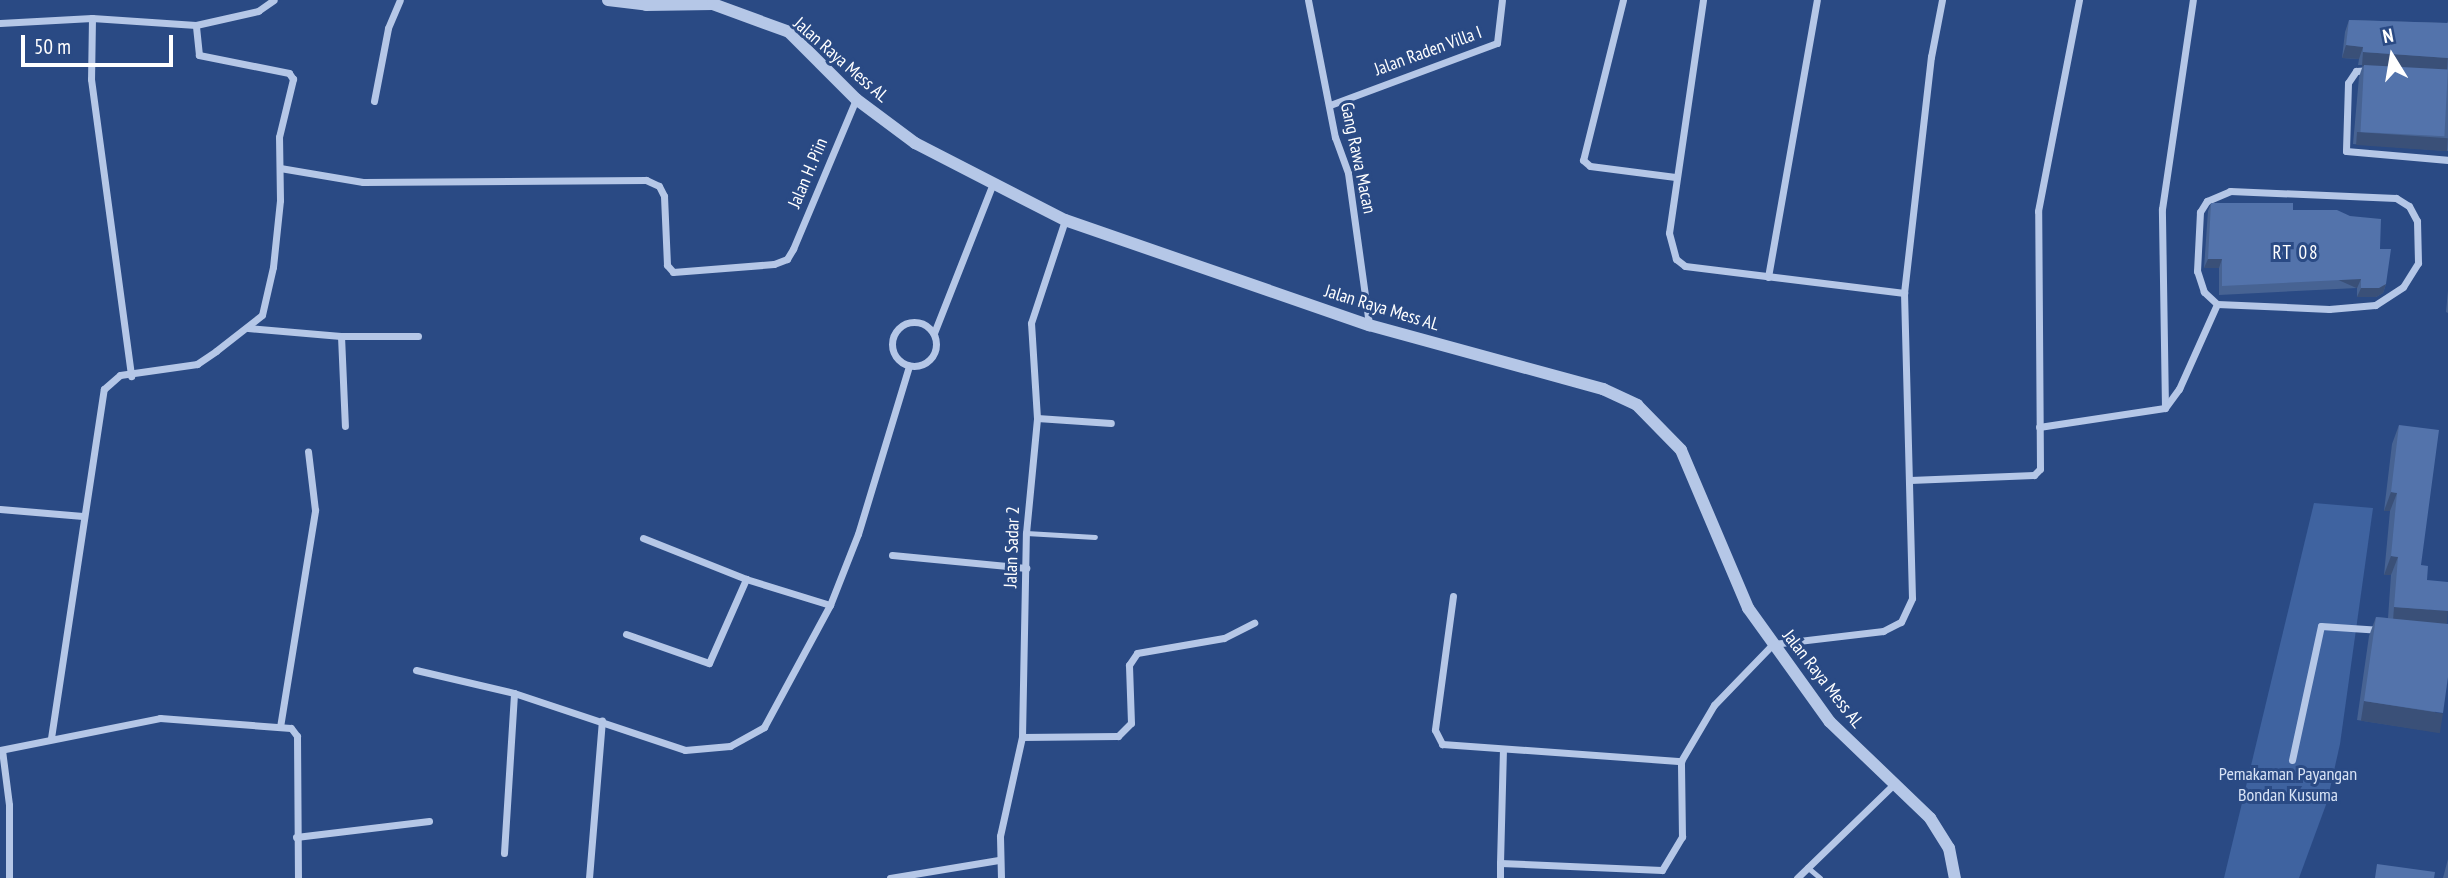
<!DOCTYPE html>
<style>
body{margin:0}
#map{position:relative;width:2448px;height:878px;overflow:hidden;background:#2a4a84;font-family:"PT Sans Narrow",sans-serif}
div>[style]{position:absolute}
.green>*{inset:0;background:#3f63a0}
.service>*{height:5px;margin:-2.5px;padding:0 2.5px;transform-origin:2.5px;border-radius:2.5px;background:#b5c7e7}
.minor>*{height:7px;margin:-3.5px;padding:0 3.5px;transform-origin:3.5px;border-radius:3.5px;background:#b5c7e7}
.minor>.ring{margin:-3.5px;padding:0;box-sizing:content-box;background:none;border:7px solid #b5c7e7;border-radius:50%}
.tertiary>*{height:12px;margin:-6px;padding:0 6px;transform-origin:6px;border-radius:6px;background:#b5c7e7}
.wall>*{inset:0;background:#476393}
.shaded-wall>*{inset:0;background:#3a5078;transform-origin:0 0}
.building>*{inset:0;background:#5373ab;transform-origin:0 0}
span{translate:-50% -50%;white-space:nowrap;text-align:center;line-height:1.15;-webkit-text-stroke:6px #2a4a84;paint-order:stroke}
.street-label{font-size:18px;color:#fff}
.park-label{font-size:18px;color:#d8e3f6}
.neighbourhood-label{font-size:19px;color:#fff;letter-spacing:2px}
.north{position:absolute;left:2357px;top:21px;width:70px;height:70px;-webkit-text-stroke:5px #2a4a84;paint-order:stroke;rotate:349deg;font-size:19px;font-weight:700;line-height:28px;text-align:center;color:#fff}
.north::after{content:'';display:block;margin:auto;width:24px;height:32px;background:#fff;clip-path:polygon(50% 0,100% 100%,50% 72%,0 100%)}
.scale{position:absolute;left:21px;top:35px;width:152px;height:32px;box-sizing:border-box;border:4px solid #fff;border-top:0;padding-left:9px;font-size:21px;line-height:24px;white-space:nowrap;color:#fff;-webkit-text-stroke:5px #2a4a84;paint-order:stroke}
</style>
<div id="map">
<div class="green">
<div style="clip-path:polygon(2314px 503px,2373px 508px,2340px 744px,2327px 802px,2299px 878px,2224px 878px)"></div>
</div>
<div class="service">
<div style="left:1026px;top:533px;width:69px;rotate:3.3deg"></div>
<div style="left:1807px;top:867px;width:17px;rotate:40deg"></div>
</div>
<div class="minor">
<div style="left:1308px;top:0;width:140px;rotate:78.9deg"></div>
<div style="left:1335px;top:137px;width:38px;rotate:70deg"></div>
<div style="left:1348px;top:173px;width:153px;rotate:82.1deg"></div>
<div style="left:1623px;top:0;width:165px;rotate:104deg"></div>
<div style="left:1583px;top:160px;width:9px;rotate:41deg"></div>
<div style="left:1590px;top:166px;width:86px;rotate:7.4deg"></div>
<div style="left:1703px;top:0;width:235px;rotate:98.3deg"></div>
<div style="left:1669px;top:233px;width:27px;rotate:75deg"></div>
<div style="left:1676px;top:259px;width:11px;rotate:38deg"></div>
<div style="left:1685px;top:266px;width:221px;rotate:7deg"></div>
<div style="left:92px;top:18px;width:61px;rotate:90.9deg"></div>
<div style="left:91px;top:79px;width:300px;rotate:82.3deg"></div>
<div style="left:0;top:23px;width:92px;rotate:-3.1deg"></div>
<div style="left:92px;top:18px;width:104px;rotate:3.9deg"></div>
<div style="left:196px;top:25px;width:64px;rotate:-12.7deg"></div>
<div style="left:258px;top:11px;width:19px;rotate:-35deg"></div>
<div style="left:2371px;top:70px;width:15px;rotate:176deg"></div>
<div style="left:2356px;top:71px;width:14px;rotate:124deg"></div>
<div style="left:2348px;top:83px;width:68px;rotate:91.7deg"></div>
<div style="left:2346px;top:151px;width:102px;rotate:5deg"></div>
<div style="left:374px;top:101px;width:74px;rotate:-79.1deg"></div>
<div style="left:388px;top:28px;width:30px;rotate:-67deg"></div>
<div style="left:1330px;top:105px;width:178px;rotate:-20.4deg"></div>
<div style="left:1497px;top:43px;width:43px;rotate:-83.4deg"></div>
<div style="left:280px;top:168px;width:84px;rotate:9.6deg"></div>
<div style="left:363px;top:182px;width:283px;rotate:-0.4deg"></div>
<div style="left:646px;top:180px;width:14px;rotate:25deg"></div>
<div style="left:659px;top:186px;width:11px;rotate:63deg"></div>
<div style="left:664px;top:196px;width:69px;rotate:87.5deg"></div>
<div style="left:667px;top:265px;width:9px;rotate:49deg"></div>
<div style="left:673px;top:272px;width:101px;rotate:-4.5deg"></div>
<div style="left:774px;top:264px;width:14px;rotate:-21deg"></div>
<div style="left:787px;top:259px;width:12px;rotate:-59deg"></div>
<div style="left:793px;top:249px;width:163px;rotate:-67.2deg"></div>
<div style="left:2230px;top:191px;width:166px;rotate:2.4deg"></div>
<div style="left:2396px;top:198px;width:15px;rotate:32deg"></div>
<div style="left:2409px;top:206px;width:17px;rotate:62deg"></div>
<div style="left:2417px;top:221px;width:42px;rotate:88.6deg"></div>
<div style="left:2418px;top:263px;width:28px;rotate:122deg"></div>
<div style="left:2403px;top:287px;width:33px;rotate:147deg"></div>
<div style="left:2375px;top:305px;width:46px;rotate:175deg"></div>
<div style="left:2329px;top:309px;width:112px;rotate:-177.4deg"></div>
<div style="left:2217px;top:304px;width:18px;rotate:-137deg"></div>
<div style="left:2204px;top:292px;width:22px;rotate:-108deg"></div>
<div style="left:2197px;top:271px;width:59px;rotate:-87.1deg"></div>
<div style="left:2200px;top:212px;width:13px;rotate:-58deg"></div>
<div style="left:2207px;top:201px;width:25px;rotate:-23deg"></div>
<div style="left:1768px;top:277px;width:281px;rotate:-80deg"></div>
<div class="ring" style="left:892px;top:322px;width:37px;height:37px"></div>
<div style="left:248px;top:328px;width:93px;rotate:4.9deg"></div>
<div style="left:341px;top:336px;width:77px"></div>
<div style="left:934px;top:333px;width:158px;rotate:-68.5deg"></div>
<div style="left:341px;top:336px;width:90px;rotate:87.5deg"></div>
<div style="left:2165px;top:408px;width:199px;rotate:-90.9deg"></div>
<div style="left:2162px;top:209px;width:211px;rotate:-81.6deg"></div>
<div style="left:1037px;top:418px;width:74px;rotate:3.9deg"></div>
<div style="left:2039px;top:427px;width:127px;rotate:-8.6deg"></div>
<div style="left:2165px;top:408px;width:24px;rotate:-54deg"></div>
<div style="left:2179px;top:389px;width:93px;rotate:-65.9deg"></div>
<div style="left:1910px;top:480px;width:124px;rotate:-2.3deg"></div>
<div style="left:2034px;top:475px;width:8px;rotate:-45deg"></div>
<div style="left:2040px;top:469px;width:258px;rotate:-90.4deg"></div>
<div style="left:2038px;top:211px;width:215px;rotate:-79deg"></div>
<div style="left:0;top:509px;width:83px;rotate:4.8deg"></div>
<div style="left:643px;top:538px;width:111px;rotate:21.7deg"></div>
<div style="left:746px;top:579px;width:88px;rotate:17.2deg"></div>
<div style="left:892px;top:555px;width:135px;rotate:5.5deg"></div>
<div style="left:1453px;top:596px;width:135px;rotate:97.7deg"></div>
<div style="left:1435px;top:730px;width:16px;rotate:63deg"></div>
<div style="left:1442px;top:744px;width:240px;rotate:4.1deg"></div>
<div style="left:626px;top:634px;width:88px;rotate:19.3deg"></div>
<div style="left:709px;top:663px;width:92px;rotate:-66.2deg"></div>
<div style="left:416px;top:670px;width:101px;rotate:13.2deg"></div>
<div style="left:280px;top:727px;width:220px;rotate:-80.8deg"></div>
<div style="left:315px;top:510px;width:59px;rotate:-96.8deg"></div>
<div style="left:1022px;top:737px;width:96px;rotate:-0.6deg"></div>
<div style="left:1118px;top:736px;width:18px;rotate:-45deg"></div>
<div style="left:1131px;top:723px;width:58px;rotate:-92deg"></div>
<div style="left:1129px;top:665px;width:14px;rotate:-56deg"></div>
<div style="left:1137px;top:653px;width:88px;rotate:-9.8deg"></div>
<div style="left:1224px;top:638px;width:34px;rotate:-27deg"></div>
<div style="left:51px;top:738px;width:353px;rotate:-81.4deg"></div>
<div style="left:104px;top:389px;width:21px;rotate:-41deg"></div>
<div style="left:120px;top:375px;width:78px;rotate:-8.1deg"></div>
<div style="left:197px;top:364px;width:23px;rotate:-34deg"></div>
<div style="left:216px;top:351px;width:58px;rotate:-38deg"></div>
<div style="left:262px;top:315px;width:49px;rotate:-77.1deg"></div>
<div style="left:273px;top:267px;width:67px;rotate:-84deg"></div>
<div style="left:280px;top:200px;width:63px;rotate:-90.9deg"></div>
<div style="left:279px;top:137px;width:60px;rotate:-76.4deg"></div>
<div style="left:293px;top:79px;width:7px;rotate:-124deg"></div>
<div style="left:289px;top:73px;width:92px;rotate:-168.7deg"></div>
<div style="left:199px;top:55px;width:30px;rotate:-96deg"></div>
<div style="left:0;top:750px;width:163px;rotate:-11.3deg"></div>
<div style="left:160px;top:718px;width:131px;rotate:4.4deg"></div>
<div style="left:291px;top:728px;width:10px;rotate:53deg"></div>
<div style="left:297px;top:736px;width:142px;rotate:89.6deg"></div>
<div style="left:2px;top:750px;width:55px;rotate:82.7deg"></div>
<div style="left:9px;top:805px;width:73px;rotate:90deg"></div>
<div style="left:2292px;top:760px;width:137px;rotate:-77.8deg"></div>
<div style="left:2321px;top:626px;width:60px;rotate:3.8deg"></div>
<div style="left:296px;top:837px;width:134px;rotate:-6.9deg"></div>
<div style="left:504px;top:853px;width:160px;rotate:-86.4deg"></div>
<div style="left:514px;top:693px;width:180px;rotate:18.4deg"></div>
<div style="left:685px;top:750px;width:45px;rotate:-5.1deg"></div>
<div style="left:730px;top:746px;width:39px;rotate:-29deg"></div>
<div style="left:764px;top:727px;width:139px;rotate:-61.6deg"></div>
<div style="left:830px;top:605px;width:76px;rotate:-68.5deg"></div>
<div style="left:858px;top:534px;width:176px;rotate:-73.1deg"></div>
<div style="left:1500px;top:863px;width:111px;rotate:-88.5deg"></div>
<div style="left:589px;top:878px;width:158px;rotate:-85.3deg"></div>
<div style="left:890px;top:878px;width:110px;rotate:-9.4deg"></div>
<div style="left:1001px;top:878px;width:42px;rotate:-91.4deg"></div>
<div style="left:1000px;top:836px;width:101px;rotate:-77.5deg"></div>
<div style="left:1022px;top:737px;width:204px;rotate:-88.9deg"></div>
<div style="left:1026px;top:533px;width:116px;rotate:-84.5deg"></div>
<div style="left:1037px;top:418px;width:95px;rotate:-93.6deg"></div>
<div style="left:1031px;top:323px;width:108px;rotate:-71.7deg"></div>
<div style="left:1500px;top:878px;width:15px;rotate:-90deg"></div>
<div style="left:1500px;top:863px;width:162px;rotate:2.5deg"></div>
<div style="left:1662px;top:870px;width:39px;rotate:-59deg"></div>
<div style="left:1682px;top:837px;width:76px;rotate:-90.8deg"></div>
<div style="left:1681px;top:761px;width:65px;rotate:-59.5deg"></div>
<div style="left:1714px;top:705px;width:85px;rotate:-46deg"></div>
<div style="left:1773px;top:644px;width:111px;rotate:-6.7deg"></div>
<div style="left:1883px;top:631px;width:20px;rotate:-27deg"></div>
<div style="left:1901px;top:622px;width:26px;rotate:-65deg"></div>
<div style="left:1912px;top:598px;width:305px;rotate:-91.5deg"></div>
<div style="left:1904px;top:293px;width:238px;rotate:-83.5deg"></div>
<div style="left:1931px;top:57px;width:58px;rotate:-79.1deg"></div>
<div style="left:1797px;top:878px;width:134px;rotate:-44.1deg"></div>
</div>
<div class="tertiary">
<div style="left:608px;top:0;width:38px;rotate:7deg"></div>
<div style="left:646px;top:5px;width:67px;rotate:-0.9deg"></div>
<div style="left:713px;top:4px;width:81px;rotate:20.2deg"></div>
<div style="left:789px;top:32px;width:95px;rotate:45deg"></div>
<div style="left:856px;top:99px;width:74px;rotate:36.7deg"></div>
<div style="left:915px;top:143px;width:169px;rotate:27.2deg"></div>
<div style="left:1065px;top:220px;width:322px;rotate:19.1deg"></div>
<div style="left:1369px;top:325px;width:243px;rotate:15.3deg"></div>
<div style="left:1603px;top:389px;width:38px;rotate:25deg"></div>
<div style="left:1637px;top:405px;width:63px;rotate:45.6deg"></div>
<div style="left:1681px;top:450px;width:172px;rotate:67deg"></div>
<div style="left:1748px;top:608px;width:140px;rotate:54.3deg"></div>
<div style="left:1830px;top:722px;width:139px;rotate:43.8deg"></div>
<div style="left:1930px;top:818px;width:36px;rotate:58deg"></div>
<div style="left:1949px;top:848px;width:31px;rotate:79deg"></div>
</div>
<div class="wall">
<div style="clip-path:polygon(2349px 20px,2447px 23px,2448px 21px,2448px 151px,2353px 144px,2359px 77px,2363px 65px,2358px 65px,2359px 59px,2342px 58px,2345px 32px)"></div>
<div style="clip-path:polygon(2211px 203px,2293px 210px,2380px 249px,2386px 284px,2383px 293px,2376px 297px,2357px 297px,2357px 288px,2219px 295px,2219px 268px,2204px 268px,2208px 211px)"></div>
<div style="clip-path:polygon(2448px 290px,2448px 313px,2446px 312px)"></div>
<div style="clip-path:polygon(2399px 425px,2421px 565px,2427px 580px,2436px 732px,2357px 720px,2369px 636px,2376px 617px,2388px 618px,2391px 575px,2384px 575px,2390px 511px,2384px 511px,2392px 444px)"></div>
<div style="clip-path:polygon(2448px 859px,2448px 878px,2443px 878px)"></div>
</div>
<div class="shaded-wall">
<div style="clip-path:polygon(2346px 45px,2363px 47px,2359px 59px,2342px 58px)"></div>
<div style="left:2363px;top:52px;width:85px;height:14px;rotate:4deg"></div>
<div style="left:2357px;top:132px;width:91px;height:13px;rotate:4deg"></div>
<div style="clip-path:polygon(2208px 259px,2222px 259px,2219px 268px,2204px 268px)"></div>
<div style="left:2361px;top:279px;width:10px;height:139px;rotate:114deg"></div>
<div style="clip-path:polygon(2386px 284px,2383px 293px,2376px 297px,2357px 297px,2361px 288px)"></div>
<div style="clip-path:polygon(2391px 492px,2397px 493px,2390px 511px,2384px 511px)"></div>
<div style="clip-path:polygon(2391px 556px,2398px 557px,2391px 575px,2384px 575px)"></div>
<div style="left:2394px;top:607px;width:54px;height:20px;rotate:4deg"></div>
<div style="left:2364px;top:701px;width:80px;height:20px;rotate:9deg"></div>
</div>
<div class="building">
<div style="clip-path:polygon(2349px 20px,2448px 23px,2448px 58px,2363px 52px,2363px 47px,2346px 45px)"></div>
<div style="left:2364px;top:65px;width:84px;height:67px;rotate:3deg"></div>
<div style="clip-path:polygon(2211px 203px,2293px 203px,2293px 210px,2337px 210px,2350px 216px,2381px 219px,2380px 249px,2391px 249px,2386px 284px,2379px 288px,2361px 288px,2361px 279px,2222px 286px,2222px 259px,2208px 259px)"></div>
<div style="clip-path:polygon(2399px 425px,2439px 430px,2421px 565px,2428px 566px,2427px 580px,2448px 582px,2448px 611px,2394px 607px,2398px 557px,2391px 556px,2397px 493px,2391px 492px)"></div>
<div style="clip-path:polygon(2376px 617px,2448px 624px,2448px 677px,2443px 713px,2364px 701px)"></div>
<div style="clip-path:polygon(2377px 864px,2435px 872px,2434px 878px,2375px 878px)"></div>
</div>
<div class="street-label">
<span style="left:1428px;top:51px;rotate:-20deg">Jalan Raden Villa I</span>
<span style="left:841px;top:60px;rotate:41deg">Jalan Raya Mess AL</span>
<span style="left:1358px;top:158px;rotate:78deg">Gang Rawa Macan</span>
<span style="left:808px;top:173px;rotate:-67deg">Jalan H. Piin</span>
<span style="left:1382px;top:308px;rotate:17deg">Jalan Raya Mess AL</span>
<span style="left:1012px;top:547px;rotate:-88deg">Jalan Sadar 2</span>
<span style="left:1823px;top:679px;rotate:52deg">Jalan Raya Mess AL</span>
</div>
<div class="park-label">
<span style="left:2288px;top:785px">Pemakaman Payangan<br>Bondan Kusuma</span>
</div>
<div class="neighbourhood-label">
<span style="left:2296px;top:253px">RT 08</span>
</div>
<div class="north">N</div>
<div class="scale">50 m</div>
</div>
